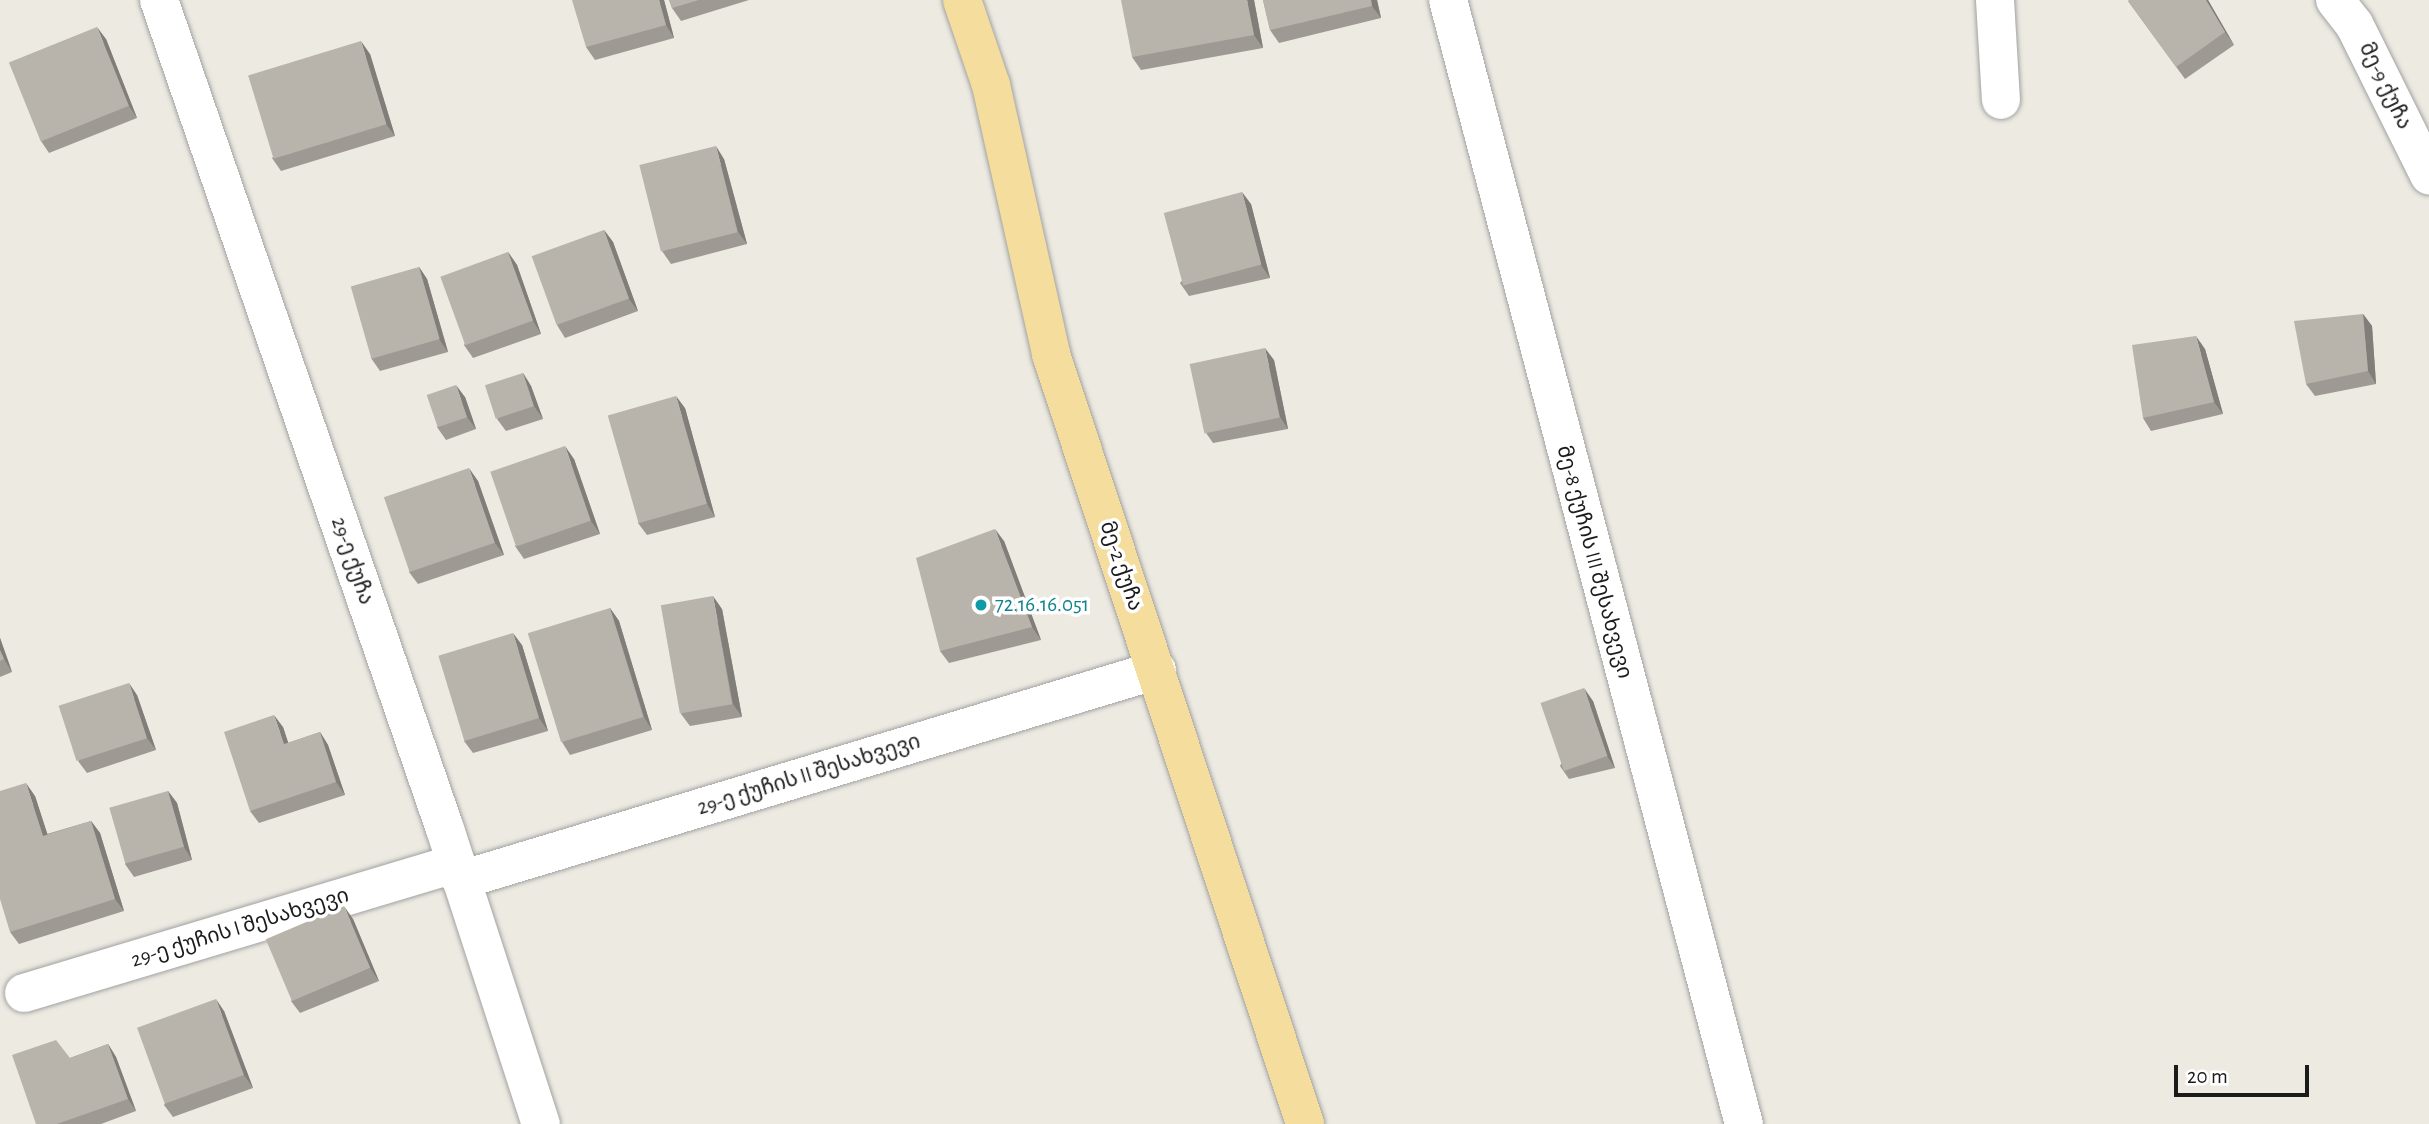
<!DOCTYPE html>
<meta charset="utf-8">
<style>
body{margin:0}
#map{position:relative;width:2429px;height:1124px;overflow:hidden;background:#eceae1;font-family:"Alegreya Sans","Noto Sans Georgian",sans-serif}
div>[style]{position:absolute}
.roads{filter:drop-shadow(0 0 2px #a2a2a2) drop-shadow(0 0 2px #a2a2a2)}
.minor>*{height:38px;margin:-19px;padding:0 19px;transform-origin:19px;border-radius:19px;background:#fff}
.major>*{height:38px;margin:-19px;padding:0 19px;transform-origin:19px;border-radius:19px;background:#f5dd9d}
.wall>*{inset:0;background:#9e9a93}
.shaded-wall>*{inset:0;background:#817d78}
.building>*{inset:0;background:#b8b3ab;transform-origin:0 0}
.dots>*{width:19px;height:19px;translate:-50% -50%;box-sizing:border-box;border:4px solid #fff;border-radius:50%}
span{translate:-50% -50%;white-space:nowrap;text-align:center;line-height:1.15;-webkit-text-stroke:7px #fff;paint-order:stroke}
.street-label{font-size:21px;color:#1b1b1b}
.culture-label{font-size:21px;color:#0d838f}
.left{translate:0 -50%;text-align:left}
.scale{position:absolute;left:2174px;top:1065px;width:135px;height:32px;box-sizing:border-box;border:4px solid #1b1b1b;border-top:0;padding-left:9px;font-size:21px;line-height:24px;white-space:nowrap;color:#1b1b1b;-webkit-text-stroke:5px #fff;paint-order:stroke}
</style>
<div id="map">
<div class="roads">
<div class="minor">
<div style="left:159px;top:0;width:877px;rotate:70.97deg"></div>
<div style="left:445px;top:829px;width:310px;rotate:72deg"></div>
<div style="left:1448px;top:0;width:1162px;rotate:75.25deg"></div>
<div style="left:1995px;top:0;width:100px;rotate:86.6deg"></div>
<div style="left:2335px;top:0;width:31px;rotate:52deg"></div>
<div style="left:2354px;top:24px;width:169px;rotate:63.6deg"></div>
<div style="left:461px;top:880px;width:727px;rotate:-16.79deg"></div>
<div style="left:24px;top:993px;width:451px;rotate:-16.7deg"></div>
</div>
<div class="major">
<div style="left:962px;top:0;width:90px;rotate:71.2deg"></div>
<div style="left:991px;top:85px;width:276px;rotate:77.4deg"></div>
<div style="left:1051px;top:354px;width:811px;rotate:71.74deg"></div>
</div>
</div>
<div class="wall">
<div style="clip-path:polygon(664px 0,674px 38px,595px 60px,586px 47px)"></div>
<div style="clip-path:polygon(669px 0,749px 0,681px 21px,672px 8px)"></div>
<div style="clip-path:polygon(1254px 0,1263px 48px,1141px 70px,1132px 57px)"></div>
<div style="clip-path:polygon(1263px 0,1377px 0,1381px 18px,1279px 43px,1270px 30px)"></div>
<div style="clip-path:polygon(2130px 0,2208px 0,2234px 45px,2185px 79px,2128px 1px)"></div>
<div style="clip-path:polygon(106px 39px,137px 118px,49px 153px,41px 141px)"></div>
<div style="clip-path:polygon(370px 54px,395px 136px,281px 171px,272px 158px)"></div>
<div style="clip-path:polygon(724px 159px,747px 244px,671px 264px,662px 251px)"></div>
<div style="clip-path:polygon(1251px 204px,1270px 278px,1189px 296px,1180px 283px)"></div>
<div style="clip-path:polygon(604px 230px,613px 242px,638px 311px,565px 338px,557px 325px)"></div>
<div style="clip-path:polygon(508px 252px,517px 265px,541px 334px,473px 358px,464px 345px)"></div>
<div style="clip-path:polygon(419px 267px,427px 279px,448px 352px,380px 371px,371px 358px)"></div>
<div style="clip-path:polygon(2363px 314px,2372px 326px,2376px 384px,2315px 396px,2306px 384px)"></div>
<div style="clip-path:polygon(2205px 349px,2223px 414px,2151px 431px,2143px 418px)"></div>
<div style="clip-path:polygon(1274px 360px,1288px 429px,1213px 443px,1204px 430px)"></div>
<div style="clip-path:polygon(523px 373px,531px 386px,543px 419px,506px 431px,497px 419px)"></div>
<div style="clip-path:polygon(465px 397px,476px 429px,446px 440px,437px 427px)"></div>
<div style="clip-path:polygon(685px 408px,715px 517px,647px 535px,638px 523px)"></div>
<div style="clip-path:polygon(574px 459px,600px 534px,524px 559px,515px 546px)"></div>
<div style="clip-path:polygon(478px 481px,504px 555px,418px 584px,409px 572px)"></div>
<div style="clip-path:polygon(1004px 541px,1041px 640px,949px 663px,940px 651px)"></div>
<div style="clip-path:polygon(610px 608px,619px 621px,652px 730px,570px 755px,562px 742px)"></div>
<div style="clip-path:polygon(722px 609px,742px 717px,690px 726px,681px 714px)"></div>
<div style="clip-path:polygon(0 638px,12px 672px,0 677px)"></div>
<div style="clip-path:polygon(522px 645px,548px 731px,473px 753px,464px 741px)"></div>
<div style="clip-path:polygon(137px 695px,156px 750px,87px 773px,78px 761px)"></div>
<div style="clip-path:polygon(1593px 701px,1615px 768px,1569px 779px,1560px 766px)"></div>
<div style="clip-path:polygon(283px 727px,288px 743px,320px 732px,328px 745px,345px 795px,259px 823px,250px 811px)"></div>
<div style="clip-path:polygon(168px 791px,177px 803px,192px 860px,134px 877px,125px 864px)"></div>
<div style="clip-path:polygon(35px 796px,47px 834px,91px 821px,100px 833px,124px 911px,19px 944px,10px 932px)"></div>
<div style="clip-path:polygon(353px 919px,379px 981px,300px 1013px,291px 1001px)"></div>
<div style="clip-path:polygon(224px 1011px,253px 1088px,173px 1117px,164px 1105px)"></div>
<div style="clip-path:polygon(108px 1044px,116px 1057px,136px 1111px,101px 1124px,36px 1124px,70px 1058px)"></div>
</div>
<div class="shaded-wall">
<div style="clip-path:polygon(659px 0,664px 0,674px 38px,666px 25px)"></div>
<div style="clip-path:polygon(1247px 0,1254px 0,1263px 48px,1254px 35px)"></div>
<div style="clip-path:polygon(1371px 0,1377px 0,1381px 18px,1372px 6px)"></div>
<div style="clip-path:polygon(2206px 0,2208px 0,2234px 45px,2225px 32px)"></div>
<div style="clip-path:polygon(97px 27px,106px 39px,137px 118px,129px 106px)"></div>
<div style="clip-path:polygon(361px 41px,370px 54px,395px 136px,386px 124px)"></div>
<div style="clip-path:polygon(716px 146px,724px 159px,747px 244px,738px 232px)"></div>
<div style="clip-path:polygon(1242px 192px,1251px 204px,1270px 278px,1261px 265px)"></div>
<div style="clip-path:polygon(604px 230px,613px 242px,638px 311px,629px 299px)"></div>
<div style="clip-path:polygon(508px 252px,517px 265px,541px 334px,533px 321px)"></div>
<div style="clip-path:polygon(419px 267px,427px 279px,448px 352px,439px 339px)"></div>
<div style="clip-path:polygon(2363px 314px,2372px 326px,2376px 384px,2368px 371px)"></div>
<div style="clip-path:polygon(2196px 336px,2205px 349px,2223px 414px,2214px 402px)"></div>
<div style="clip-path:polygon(1265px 348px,1274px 360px,1288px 429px,1280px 417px)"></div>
<div style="clip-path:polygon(523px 373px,531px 386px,543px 419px,534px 406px)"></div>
<div style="clip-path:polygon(456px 385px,465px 397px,476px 429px,467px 417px)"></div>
<div style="clip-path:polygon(676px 396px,685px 408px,715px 517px,707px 504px)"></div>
<div style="clip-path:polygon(565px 446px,574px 459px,600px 534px,591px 521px)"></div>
<div style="clip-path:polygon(469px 468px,478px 481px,504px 555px,495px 543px)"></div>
<div style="clip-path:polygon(995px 529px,1004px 541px,1041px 640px,1032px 627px)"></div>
<div style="clip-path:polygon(713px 596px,722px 609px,742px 717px,733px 704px)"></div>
<div style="clip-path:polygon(610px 608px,619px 621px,652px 730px,644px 717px)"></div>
<div style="clip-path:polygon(513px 633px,522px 645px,548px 731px,539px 718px)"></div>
<div style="clip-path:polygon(0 638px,12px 672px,4px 659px,0 650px)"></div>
<div style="clip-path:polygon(129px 683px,137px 695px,156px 750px,147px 738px)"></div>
<div style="clip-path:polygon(1584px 688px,1593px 701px,1615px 768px,1607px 756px)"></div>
<div style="clip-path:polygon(274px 715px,283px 727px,293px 757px,284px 744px)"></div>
<div style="clip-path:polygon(320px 732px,328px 745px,345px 795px,336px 782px)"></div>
<div style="clip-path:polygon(26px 783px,35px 796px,52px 848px,43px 836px)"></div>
<div style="clip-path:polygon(168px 791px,177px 803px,192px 860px,184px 847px)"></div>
<div style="clip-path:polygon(91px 821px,100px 833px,124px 911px,115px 899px)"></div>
<div style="clip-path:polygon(344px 906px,353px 919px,379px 981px,370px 968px)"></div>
<div style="clip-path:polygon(216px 999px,224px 1011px,253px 1088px,244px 1075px)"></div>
<div style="clip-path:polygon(108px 1044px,116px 1057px,136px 1111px,128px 1099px)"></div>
</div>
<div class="building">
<div style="clip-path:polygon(572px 0,659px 0,666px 25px,586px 47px)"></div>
<div style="clip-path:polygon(669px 0,699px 0,672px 8px)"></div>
<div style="clip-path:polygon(1121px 0,1247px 0,1254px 35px,1132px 57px)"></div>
<div style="clip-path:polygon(1263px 0,1371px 0,1372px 6px,1270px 30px)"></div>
<div style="clip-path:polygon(2130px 0,2206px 0,2225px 32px,2176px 67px,2128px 1px)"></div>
<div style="left:97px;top:27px;width:85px;height:95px;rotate:68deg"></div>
<div style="left:361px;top:41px;width:87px;height:118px;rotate:73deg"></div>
<div style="left:716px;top:146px;width:89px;height:79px;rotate:76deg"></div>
<div style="left:1242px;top:192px;width:75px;height:81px;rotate:75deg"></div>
<div style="left:604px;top:230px;width:73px;height:77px;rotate:70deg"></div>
<div style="left:508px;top:252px;width:73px;height:72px;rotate:70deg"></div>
<div style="left:419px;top:267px;width:75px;height:71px;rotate:74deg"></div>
<div style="clip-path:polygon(2363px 314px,2368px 371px,2306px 384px,2294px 321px)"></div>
<div style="clip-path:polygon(2196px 336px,2214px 402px,2143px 418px,2132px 345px)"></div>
<div style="left:1265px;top:348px;width:71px;height:77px;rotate:78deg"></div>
<div style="left:523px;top:373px;width:35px;height:40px;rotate:72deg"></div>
<div style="left:456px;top:385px;width:34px;height:31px;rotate:71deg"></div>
<div style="left:676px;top:396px;width:112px;height:71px;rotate:74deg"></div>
<div style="left:565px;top:446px;width:79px;height:79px;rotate:71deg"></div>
<div style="left:469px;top:468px;width:79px;height:90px;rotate:71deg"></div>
<div style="clip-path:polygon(995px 529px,1032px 627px,940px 651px,916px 558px)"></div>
<div style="left:713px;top:596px;width:110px;height:53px;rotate:80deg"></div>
<div style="left:610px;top:608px;width:114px;height:86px;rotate:73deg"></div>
<div style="left:513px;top:633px;width:89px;height:78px;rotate:73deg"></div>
<div style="clip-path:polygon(0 650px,4px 659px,0 661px)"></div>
<div style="left:129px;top:683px;width:58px;height:74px;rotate:72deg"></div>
<div style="left:1584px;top:688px;width:72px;height:46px;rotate:71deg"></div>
<div style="clip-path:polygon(274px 715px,284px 744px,320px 732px,336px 782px,250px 811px,224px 732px)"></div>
<div style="clip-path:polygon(26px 783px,43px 836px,91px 821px,115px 899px,10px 932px,0 899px,0 791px)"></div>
<div style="left:168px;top:791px;width:58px;height:61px;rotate:74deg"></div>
<div style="left:344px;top:906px;width:67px;height:85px;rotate:67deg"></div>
<div style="left:216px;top:999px;width:81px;height:84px;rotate:70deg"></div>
<div style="clip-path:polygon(56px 1040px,70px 1058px,108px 1044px,128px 1099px,57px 1124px,36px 1124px,12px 1055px)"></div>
</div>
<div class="dots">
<div style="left:981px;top:605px;background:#0f9aa8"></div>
</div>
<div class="street-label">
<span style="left:2385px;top:86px;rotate:64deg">მე-9 ქუჩა</span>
<span style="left:352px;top:561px;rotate:71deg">29-ე ქუჩა</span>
<span style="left:1594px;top:562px;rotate:75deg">მე-8 ქუჩის III შესახვევი</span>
<span style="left:1121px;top:566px;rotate:71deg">მე-2 ქუჩა</span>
<span style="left:809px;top:775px;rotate:-17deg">29-ე ქუჩის II შესახვევი</span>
<span style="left:240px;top:928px;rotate:-17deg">29-ე ქუჩის I შესახვევი</span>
</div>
<div class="culture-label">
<span class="left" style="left:995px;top:605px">72.16.16.051</span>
</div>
<div class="scale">20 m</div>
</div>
